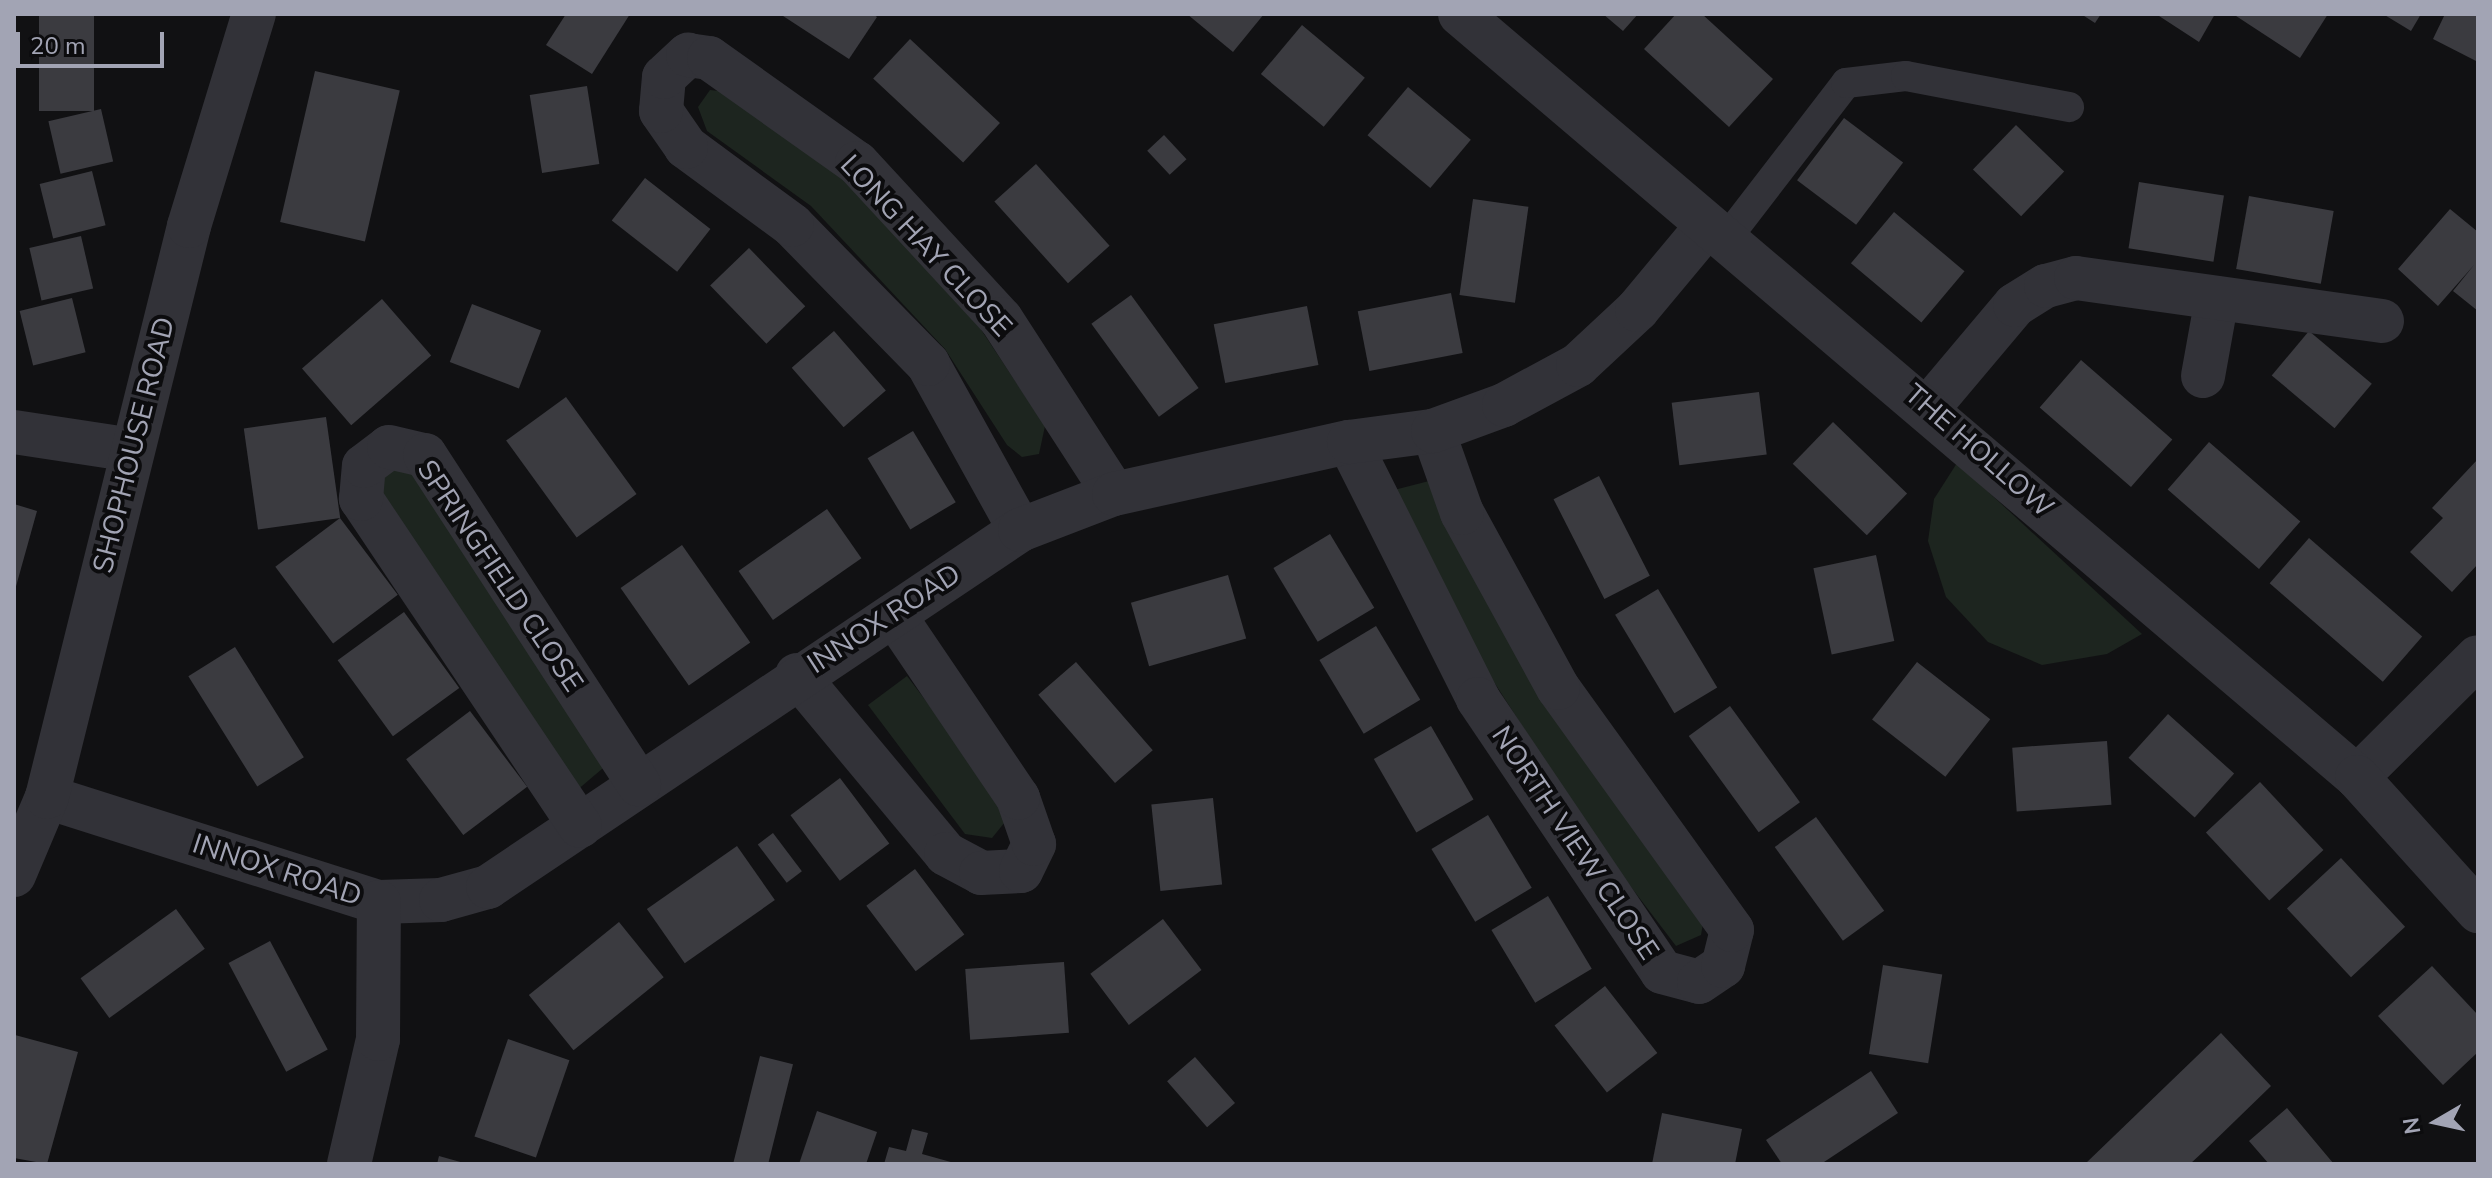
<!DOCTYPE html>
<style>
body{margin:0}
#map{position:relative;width:2492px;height:1178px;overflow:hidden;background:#111113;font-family:"Nunito Sans",sans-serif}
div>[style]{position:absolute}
.green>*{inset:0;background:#1d251f}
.building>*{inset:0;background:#3b3b40;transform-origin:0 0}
.service>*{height:30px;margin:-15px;padding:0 15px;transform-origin:15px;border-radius:15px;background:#323238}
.minor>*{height:44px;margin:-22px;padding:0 22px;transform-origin:22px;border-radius:22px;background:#323238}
.tertiary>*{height:44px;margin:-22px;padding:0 22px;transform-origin:22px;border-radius:22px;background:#323238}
span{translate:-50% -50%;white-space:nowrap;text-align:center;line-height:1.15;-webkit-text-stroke:8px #0c0c0e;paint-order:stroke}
.street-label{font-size:28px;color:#a2a4b4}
.frame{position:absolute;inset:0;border:16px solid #a2a4b4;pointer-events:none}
.north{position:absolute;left:2396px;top:1082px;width:80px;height:80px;-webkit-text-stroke:6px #0c0c0e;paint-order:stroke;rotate:261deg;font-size:22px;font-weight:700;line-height:32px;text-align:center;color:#a2a4b4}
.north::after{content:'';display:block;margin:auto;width:28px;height:36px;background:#a2a4b4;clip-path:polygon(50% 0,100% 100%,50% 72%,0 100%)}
.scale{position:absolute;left:16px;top:32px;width:148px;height:36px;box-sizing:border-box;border:4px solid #a2a4b4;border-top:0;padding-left:10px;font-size:24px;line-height:28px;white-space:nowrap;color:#a2a4b4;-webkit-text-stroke:6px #0c0c0e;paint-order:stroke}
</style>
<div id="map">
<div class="green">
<div style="clip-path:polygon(710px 90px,727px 92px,845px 180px,980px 328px,1045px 426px,1039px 454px,1022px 457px,1007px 445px,945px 349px,811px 206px,707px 131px,698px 107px)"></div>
<div style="clip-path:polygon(413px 460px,609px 763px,569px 797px,375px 497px,375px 477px)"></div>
<div style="clip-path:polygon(1957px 463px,2142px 634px,2107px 654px,2042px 665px,1988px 642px,1946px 597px,1928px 541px,1934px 499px)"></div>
<div style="clip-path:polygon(1433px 480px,1704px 918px,1701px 935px,1676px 946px,1599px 845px,1485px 668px,1394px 490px)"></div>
<div style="clip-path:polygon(907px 676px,1000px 798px,1005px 822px,992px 838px,965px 834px,868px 705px)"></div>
</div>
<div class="building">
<div style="left:39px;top:14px;width:55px;height:97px"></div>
<div style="clip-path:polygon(566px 14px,630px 14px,592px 74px,546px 45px)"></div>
<div style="clip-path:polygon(780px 14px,873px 14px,877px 17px,849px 59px)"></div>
<div style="clip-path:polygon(1187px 14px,1264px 14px,1233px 52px)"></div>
<div style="clip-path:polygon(1603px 14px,1638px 14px,1623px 31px)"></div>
<div style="clip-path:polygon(1676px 14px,1702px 14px,1773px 79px,1729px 127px,1644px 49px)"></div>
<div style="clip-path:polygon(2081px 14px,2101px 14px,2095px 23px)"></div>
<div style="clip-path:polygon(2156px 14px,2215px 14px,2199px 42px)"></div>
<div style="clip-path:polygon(2233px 14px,2328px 14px,2300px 58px)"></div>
<div style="clip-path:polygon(2383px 14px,2421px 14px,2411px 31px)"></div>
<div style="clip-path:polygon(2445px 14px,2478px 14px,2478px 62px,2433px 39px)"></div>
<div style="left:1302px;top:25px;width:82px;height:64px;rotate:40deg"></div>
<div style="left:910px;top:39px;width:123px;height:54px;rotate:43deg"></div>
<div style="left:315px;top:71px;width:87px;height:155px;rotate:13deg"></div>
<div style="left:587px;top:86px;width:79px;height:58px;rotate:81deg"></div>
<div style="left:1408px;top:87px;width:82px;height:63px;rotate:40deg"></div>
<div style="left:101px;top:109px;width:54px;height:54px;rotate:77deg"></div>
<div style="left:1844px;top:118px;width:74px;height:78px;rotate:37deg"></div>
<div style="left:2016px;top:125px;width:67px;height:62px;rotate:44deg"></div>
<div style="left:1164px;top:135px;width:33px;height:23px;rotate:47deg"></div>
<div style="left:1036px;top:164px;width:110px;height:56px;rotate:48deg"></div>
<div style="left:92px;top:171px;width:56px;height:54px;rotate:76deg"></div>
<div style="left:645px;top:178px;width:83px;height:54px;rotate:38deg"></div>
<div style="left:2139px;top:182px;width:86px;height:67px;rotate:9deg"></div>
<div style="left:2249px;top:196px;width:86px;height:74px;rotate:10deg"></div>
<div style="left:1473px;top:199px;width:56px;height:97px;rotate:8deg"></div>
<div style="clip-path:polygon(2450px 209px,2478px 232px,2478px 311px,2453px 291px,2474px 265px,2438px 306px,2398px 269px)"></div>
<div style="left:1894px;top:212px;width:92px;height:67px;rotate:40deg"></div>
<div style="left:81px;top:236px;width:54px;height:53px;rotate:77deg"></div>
<div style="left:749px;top:248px;width:81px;height:54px;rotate:46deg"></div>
<div style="left:1451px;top:293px;width:61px;height:95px;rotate:79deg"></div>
<div style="left:1131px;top:295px;width:115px;height:49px;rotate:54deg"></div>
<div style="left:72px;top:298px;width:56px;height:54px;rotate:76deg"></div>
<div style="left:382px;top:299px;width:75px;height:106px;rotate:49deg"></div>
<div style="left:472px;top:304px;width:74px;height:62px;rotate:21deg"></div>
<div style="left:1307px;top:306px;width:60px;height:95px;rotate:79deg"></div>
<div style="left:834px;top:331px;width:79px;height:56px;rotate:49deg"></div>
<div style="left:2309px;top:331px;width:82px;height:58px;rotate:40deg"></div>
<div style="left:2081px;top:360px;width:121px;height:63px;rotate:41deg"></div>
<div style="left:1759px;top:392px;width:63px;height:88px;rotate:83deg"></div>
<div style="left:566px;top:397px;width:120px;height:74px;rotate:54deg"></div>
<div style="left:326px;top:417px;width:102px;height:83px;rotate:82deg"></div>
<div style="left:1833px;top:422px;width:103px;height:58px;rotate:44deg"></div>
<div style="left:913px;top:431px;width:83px;height:53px;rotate:59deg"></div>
<div style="left:2209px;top:442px;width:121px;height:63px;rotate:41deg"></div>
<div style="clip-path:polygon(2478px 459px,2478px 564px,2452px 592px,2410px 552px,2443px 518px,2432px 508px)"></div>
<div style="left:1599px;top:476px;width:112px;height:51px;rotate:63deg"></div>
<div style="clip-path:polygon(14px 504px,37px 511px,15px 590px,14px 590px)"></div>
<div style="left:827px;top:509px;width:60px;height:108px;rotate:55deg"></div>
<div style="left:340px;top:518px;width:96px;height:81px;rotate:53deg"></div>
<div style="left:1330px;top:534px;width:86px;height:66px;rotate:59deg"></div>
<div style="left:2309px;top:538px;width:150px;height:60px;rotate:41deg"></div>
<div style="left:682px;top:545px;width:119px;height:75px;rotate:55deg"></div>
<div style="left:1876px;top:555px;width:88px;height:64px;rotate:78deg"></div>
<div style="left:1228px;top:575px;width:66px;height:101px;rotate:74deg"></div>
<div style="left:1658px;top:589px;width:115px;height:50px;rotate:59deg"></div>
<div style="left:404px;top:612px;width:94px;height:82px;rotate:54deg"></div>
<div style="left:1376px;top:626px;width:86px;height:66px;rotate:59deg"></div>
<div style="left:235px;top:647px;width:130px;height:55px;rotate:58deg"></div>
<div style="left:1076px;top:662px;width:117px;height:50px;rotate:49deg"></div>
<div style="left:1917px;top:662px;width:93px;height:73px;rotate:38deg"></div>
<div style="left:1730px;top:706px;width:119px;height:51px;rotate:54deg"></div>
<div style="left:470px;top:711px;width:95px;height:80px;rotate:53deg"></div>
<div style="left:2168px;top:714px;width:89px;height:59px;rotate:42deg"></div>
<div style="left:1431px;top:726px;width:85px;height:66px;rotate:60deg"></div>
<div style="left:2107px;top:741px;width:64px;height:95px;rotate:86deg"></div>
<div style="left:840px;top:778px;width:82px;height:62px;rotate:53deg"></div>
<div style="left:2260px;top:782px;width:93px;height:74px;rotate:47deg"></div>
<div style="left:1213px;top:798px;width:87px;height:62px;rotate:84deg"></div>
<div style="left:1488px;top:815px;width:85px;height:66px;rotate:59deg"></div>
<div style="left:1816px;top:817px;width:116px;height:51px;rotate:54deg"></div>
<div style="left:773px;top:833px;width:48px;height:19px;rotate:53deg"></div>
<div style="left:737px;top:846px;width:66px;height:110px;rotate:55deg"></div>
<div style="left:2341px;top:858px;width:94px;height:74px;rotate:47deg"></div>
<div style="left:915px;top:869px;width:82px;height:61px;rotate:53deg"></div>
<div style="left:1548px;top:896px;width:85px;height:66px;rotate:59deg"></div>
<div style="left:176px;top:909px;width:49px;height:118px;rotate:54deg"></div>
<div style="left:1163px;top:919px;width:64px;height:91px;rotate:53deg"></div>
<div style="left:619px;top:922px;width:71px;height:116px;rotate:51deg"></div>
<div style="left:270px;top:941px;width:123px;height:47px;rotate:62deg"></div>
<div style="left:1064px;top:962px;width:71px;height:99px;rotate:86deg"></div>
<div style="left:1883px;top:965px;width:60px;height:90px;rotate:9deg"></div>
<div style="clip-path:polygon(2432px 966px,2478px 1015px,2478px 1052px,2443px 1085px,2378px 1016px)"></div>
<div style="left:1605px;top:986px;width:85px;height:64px;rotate:52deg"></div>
<div style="clip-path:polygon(2221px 1033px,2271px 1086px,2204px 1151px,2190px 1164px,2085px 1164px)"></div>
<div style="clip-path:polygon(15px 1035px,78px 1052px,47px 1164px,14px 1158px)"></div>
<div style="left:508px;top:1039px;width:65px;height:103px;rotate:19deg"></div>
<div style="left:760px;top:1056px;width:34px;height:111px;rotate:14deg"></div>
<div style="left:1195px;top:1057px;width:61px;height:37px;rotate:49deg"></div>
<div style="clip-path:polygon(1871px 1071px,1898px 1113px,1821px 1164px,1782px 1164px,1766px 1140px)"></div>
<div style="clip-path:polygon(2287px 1108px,2328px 1157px,2334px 1164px,2269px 1164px,2249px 1141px)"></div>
<div style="clip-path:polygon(817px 1111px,877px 1132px,866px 1164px,799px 1164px)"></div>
<div style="clip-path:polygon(1662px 1113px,1742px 1129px,1735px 1164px,1652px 1164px)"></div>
<div style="clip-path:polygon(912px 1129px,928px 1133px,922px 1154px,958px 1164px,884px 1164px,889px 1147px,906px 1151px)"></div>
<div style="clip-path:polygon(439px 1156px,464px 1163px,464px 1164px,437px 1164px)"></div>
</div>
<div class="service">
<div style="left:1726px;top:239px;width:197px;rotate:-52.4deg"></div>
<div style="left:1846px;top:83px;width:60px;rotate:-6.7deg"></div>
<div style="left:1906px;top:76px;width:166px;rotate:10.8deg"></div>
</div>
<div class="minor">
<div style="left:2203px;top:376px;width:79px;rotate:-79.8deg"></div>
<div style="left:1929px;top:407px;width:133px;rotate:-49.9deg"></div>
<div style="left:2015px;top:305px;width:36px;rotate:-32deg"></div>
<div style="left:2046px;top:286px;width:31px;rotate:-15deg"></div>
<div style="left:2076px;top:278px;width:309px;rotate:8deg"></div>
<div style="left:14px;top:432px;width:120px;rotate:8.6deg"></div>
<div style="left:1349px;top:442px;width:288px;rotate:63.3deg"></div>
<div style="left:1478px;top:699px;width:329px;rotate:56deg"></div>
<div style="left:1662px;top:972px;width:38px;rotate:15deg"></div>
<div style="left:1699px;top:982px;width:29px;rotate:-34deg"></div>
<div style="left:1723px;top:966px;width:37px;rotate:-76deg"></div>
<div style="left:1732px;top:930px;width:298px;rotate:-125.7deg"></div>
<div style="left:1558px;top:688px;width:200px;rotate:-118.7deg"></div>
<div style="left:1462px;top:513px;width:87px;rotate:-109.5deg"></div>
<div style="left:1020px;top:530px;width:190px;rotate:-119deg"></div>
<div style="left:928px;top:364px;width:194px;rotate:-134.4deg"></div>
<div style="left:792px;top:225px;width:132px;rotate:-143.7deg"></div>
<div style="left:686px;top:147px;width:44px;rotate:-124.8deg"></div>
<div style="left:661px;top:111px;width:34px;rotate:-85deg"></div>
<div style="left:664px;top:77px;width:33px;rotate:-43deg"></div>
<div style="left:688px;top:55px;width:21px;rotate:8deg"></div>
<div style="left:709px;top:58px;width:181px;rotate:35.4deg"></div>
<div style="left:857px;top:163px;width:212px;rotate:47.3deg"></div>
<div style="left:1001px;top:319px;width:208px;rotate:57.1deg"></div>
<div style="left:797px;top:675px;width:233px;rotate:50.2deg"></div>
<div style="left:946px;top:854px;width:40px;rotate:28deg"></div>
<div style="left:981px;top:873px;width:40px;rotate:-2.9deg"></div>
<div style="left:1021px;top:871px;width:30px;rotate:-64deg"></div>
<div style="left:1034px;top:844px;width:49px;rotate:-109.2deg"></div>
<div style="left:1018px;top:798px;width:221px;rotate:-124.1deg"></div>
<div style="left:2357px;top:777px;width:170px;rotate:-44.8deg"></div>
<div style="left:47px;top:797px;width:348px;rotate:17.6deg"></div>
<div style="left:379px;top:902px;width:62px;rotate:-1.8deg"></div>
<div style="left:441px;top:900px;width:49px;rotate:-15.5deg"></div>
<div style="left:488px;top:887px;width:641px;rotate:-33.86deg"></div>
<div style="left:1020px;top:530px;width:101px;rotate:-21deg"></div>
<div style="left:1114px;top:494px;width:241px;rotate:-12.5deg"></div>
<div style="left:1349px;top:442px;width:85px;rotate:-7.5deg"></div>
<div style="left:1433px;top:431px;width:76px;rotate:-20.1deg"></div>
<div style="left:1504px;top:405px;width:84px;rotate:-28.4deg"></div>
<div style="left:1578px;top:365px;width:81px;rotate:-43deg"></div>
<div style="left:1637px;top:310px;width:109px;rotate:-50.2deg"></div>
<div style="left:580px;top:826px;width:394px;rotate:-123.8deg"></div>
<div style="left:361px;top:499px;width:33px;rotate:-85deg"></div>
<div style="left:364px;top:466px;width:31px;rotate:-37deg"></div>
<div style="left:389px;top:447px;width:37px;rotate:13deg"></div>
<div style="left:425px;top:455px;width:393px;rotate:57deg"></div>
<div style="left:349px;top:1164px;width:128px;rotate:-76.9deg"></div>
<div style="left:378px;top:1039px;width:137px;rotate:-89.6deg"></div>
</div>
<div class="tertiary">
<div style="left:1460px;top:14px;width:1178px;rotate:40.38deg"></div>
<div style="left:2357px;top:777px;width:181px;rotate:47.9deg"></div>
<div style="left:14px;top:875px;width:85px;rotate:-67.1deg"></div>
<div style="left:47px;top:797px;width:588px;rotate:-76.03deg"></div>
<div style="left:189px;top:226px;width:222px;rotate:-73deg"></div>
</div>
<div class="street-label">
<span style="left:926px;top:246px;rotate:47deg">LONG HAY CLOSE</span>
<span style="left:134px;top:445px;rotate:-76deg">SHOPHOUSE ROAD</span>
<span style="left:1979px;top:451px;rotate:41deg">THE HOLLOW</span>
<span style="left:500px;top:576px;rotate:56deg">SPRINGFIELD CLOSE</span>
<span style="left:884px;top:619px;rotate:-33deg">INNOX ROAD</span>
<span style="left:1575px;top:843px;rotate:56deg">NORTH VIEW CLOSE</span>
<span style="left:277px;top:870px;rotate:18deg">INNOX ROAD</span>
</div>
<div class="frame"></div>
<div class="north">N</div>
<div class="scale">20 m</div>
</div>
